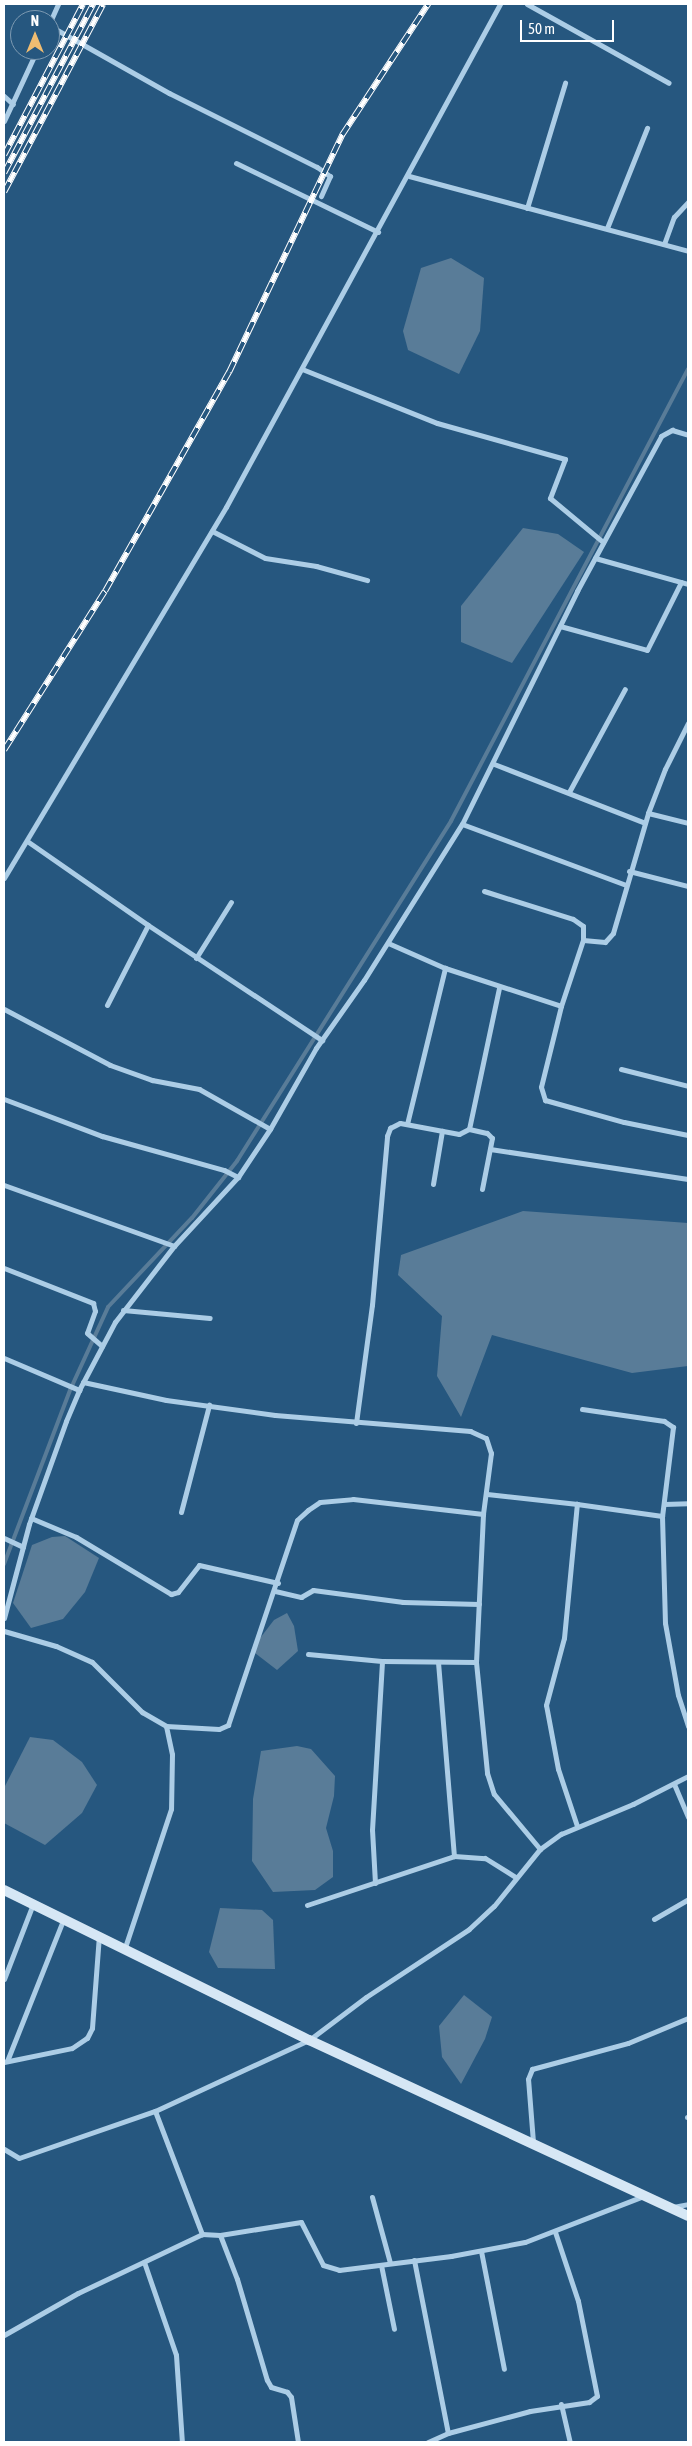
<!DOCTYPE html>
<style>
body{margin:0}
#map{position:relative;width:692px;height:2446px;overflow:hidden;background:#26577f;font-family:"Asap Condensed",sans-serif}
div>[style]{position:absolute}
.water>*{inset:0;background:#597c98}
.stream>*{height:4px;margin:-2px;padding:0 2px;transform-origin:2px;border-radius:2px;background:#597c98}
.street>*{height:5px;margin:-2.5px;padding:0 2.5px;transform-origin:2.5px;border-radius:2.5px;background:#accde6}
.secondary>*{height:10px;margin:-5px;padding:0 5px;transform-origin:5px;border-radius:5px;background:#d6e7f5}
.rail>*{height:5.5px;margin-top:-2.75px;transform-origin:0;background:repeating-linear-gradient(90deg,#26577f 0 11px,#fff 0 22px);box-sizing:border-box;border-block:1px solid #fff}
span{translate:-50% -50%;white-space:nowrap;text-align:center;line-height:1.15;-webkit-text-stroke:4.5px #26577f;paint-order:stroke}
.frame{position:absolute;inset:0;border:5px solid #fff;pointer-events:none}
.north{position:absolute;left:10px;top:10px;width:50px;height:50px;box-sizing:border-box;background:#26577f;border:1px solid #7d9ab2;border-radius:50%;rotate:0deg;font-size:14px;font-weight:700;line-height:20px;text-align:center;color:#fff}
.north::after{content:'';display:block;margin:auto;width:18px;height:22px;background:#efbc71;clip-path:polygon(50% 0,100% 100%,50% 72%,0 100%)}
.scale{position:absolute;left:520px;top:20px;width:94px;height:22px;box-sizing:border-box;border:2px solid #fff;border-top:0;padding-left:6px;font-size:15px;line-height:18px;white-space:nowrap;color:#fff;-webkit-text-stroke:4px #26577f;paint-order:stroke}
</style>
<div id="map">
<div class="water">
<div style="clip-path:polygon(451px 258px,484px 278px,480px 331px,459px 374px,408px 350px,403px 331px,421px 268px)"></div>
<div style="clip-path:polygon(523px 528px,558px 534px,584px 552px,512px 663px,461px 642px,461px 606px)"></div>
<div style="clip-path:polygon(523px 1211px,688px 1223px,688px 1366px,632px 1373px,492px 1335px,461px 1417px,437px 1376px,442px 1316px,398px 1275px,401px 1255px)"></div>
<div style="clip-path:polygon(65px 1536px,99px 1558px,85px 1592px,63px 1619px,31px 1628px,13px 1603px,32px 1545px,52px 1537px)"></div>
<div style="clip-path:polygon(287px 1613px,294px 1626px,298px 1651px,277px 1670px,251px 1650px,274px 1620px)"></div>
<div style="clip-path:polygon(30px 1737px,53px 1740px,82px 1762px,97px 1785px,82px 1813px,45px 1845px,4px 1823px,4px 1788px)"></div>
<div style="clip-path:polygon(297px 1746px,311px 1749px,335px 1776px,334px 1796px,326px 1828px,333px 1851px,333px 1877px,315px 1890px,273px 1892px,252px 1861px,253px 1799px,261px 1751px)"></div>
<div style="clip-path:polygon(220px 1908px,262px 1910px,273px 1920px,275px 1969px,218px 1968px,209px 1952px)"></div>
<div style="clip-path:polygon(464px 1995px,492px 2017px,485px 2039px,461px 2084px,442px 2057px,439px 2026px)"></div>
</div>
<div class="stream">
<div style="left:4px;top:1564px;width:188px;rotate:-69.2deg"></div>
<div style="left:71px;top:1388px;width:89px;rotate:-65.4deg"></div>
<div style="left:108px;top:1307px;width:122px;rotate:-46.7deg"></div>
<div style="left:192px;top:1218px;width:73px;rotate:-51.7deg"></div>
<div style="left:237px;top:1161px;width:402px;rotate:-57.8deg"></div>
<div style="left:451px;top:821px;width:510px;rotate:-62.33deg"></div>
</div>
<div class="street">
<div style="left:527px;top:4px;width:162px;rotate:29.1deg"></div>
<div style="left:50px;top:22px;width:20px;rotate:-66deg"></div>
<div style="left:50px;top:26px;width:137px;rotate:29.4deg"></div>
<div style="left:169px;top:93px;width:165px;rotate:26.6deg"></div>
<div style="left:317px;top:167px;width:16px;rotate:35deg"></div>
<div style="left:330px;top:176px;width:22px;rotate:114deg"></div>
<div style="left:4px;top:96px;width:12px;rotate:42deg"></div>
<div style="left:4px;top:121px;width:78px;rotate:-65.1deg"></div>
<div style="left:236px;top:163px;width:158px;rotate:25.9deg"></div>
<div style="left:409px;top:176px;width:289px;rotate:15deg"></div>
<div style="left:527px;top:208px;width:131px;rotate:-73.1deg"></div>
<div style="left:607px;top:228px;width:108px;rotate:-68.2deg"></div>
<div style="left:664px;top:244px;width:29px;rotate:-70deg"></div>
<div style="left:674px;top:217px;width:21px;rotate:-47deg"></div>
<div style="left:302px;top:369px;width:145px;rotate:21.8deg"></div>
<div style="left:437px;top:423px;width:133px;rotate:15.7deg"></div>
<div style="left:565px;top:459px;width:42px;rotate:111deg"></div>
<div style="left:550px;top:498px;width:69px;rotate:39.7deg"></div>
<div style="left:212px;top:531px;width:59px;rotate:27deg"></div>
<div style="left:265px;top:558px;width:52px;rotate:8.9deg"></div>
<div style="left:316px;top:566px;width:53px;rotate:15.4deg"></div>
<div style="left:595px;top:558px;width:97px;rotate:15.6deg"></div>
<div style="left:560px;top:626px;width:90px;rotate:15.4deg"></div>
<div style="left:647px;top:650px;width:76px;rotate:-63.4deg"></div>
<div style="left:494px;top:764px;width:162px;rotate:21.3deg"></div>
<div style="left:569px;top:792px;width:117px;rotate:-61.5deg"></div>
<div style="left:648px;top:813px;width:41px;rotate:14deg"></div>
<div style="left:462px;top:824px;width:175px;rotate:20.4deg"></div>
<div style="left:27px;top:841px;width:147px;rotate:34.8deg"></div>
<div style="left:148px;top:925px;width:209px;rotate:33.5deg"></div>
<div style="left:629px;top:871px;width:61px;rotate:14.3deg"></div>
<div style="left:4px;top:878px;width:432px;rotate:-59.1deg"></div>
<div style="left:226px;top:507px;width:573px;rotate:-61.42deg"></div>
<div style="left:484px;top:891px;width:93px;rotate:17.5deg"></div>
<div style="left:573px;top:919px;width:12px;rotate:35deg"></div>
<div style="left:583px;top:926px;width:14px;rotate:90deg"></div>
<div style="left:388px;top:943px;width:62px;rotate:23.7deg"></div>
<div style="left:445px;top:968px;width:122px;rotate:18.1deg"></div>
<div style="left:561px;top:1006px;width:83px;rotate:103.9deg"></div>
<div style="left:541px;top:1087px;width:14px;rotate:73deg"></div>
<div style="left:545px;top:1100px;width:82px;rotate:15.6deg"></div>
<div style="left:624px;top:1122px;width:65px;rotate:11.5deg"></div>
<div style="left:196px;top:958px;width:66px;rotate:-58deg"></div>
<div style="left:107px;top:1005px;width:90px;rotate:-62.9deg"></div>
<div style="left:561px;top:1006px;width:70px;rotate:-71.6deg"></div>
<div style="left:583px;top:940px;width:22px;rotate:5deg"></div>
<div style="left:605px;top:942px;width:12px;rotate:-48deg"></div>
<div style="left:613px;top:933px;width:125px;rotate:-73.7deg"></div>
<div style="left:648px;top:813px;width:47px;rotate:-68.9deg"></div>
<div style="left:665px;top:769px;width:51px;rotate:-63.4deg"></div>
<div style="left:4px;top:1009px;width:120px;rotate:27.8deg"></div>
<div style="left:110px;top:1065px;width:45px;rotate:19.7deg"></div>
<div style="left:152px;top:1080px;width:48px;rotate:10.8deg"></div>
<div style="left:199px;top:1089px;width:81px;rotate:29.4deg"></div>
<div style="left:621px;top:1069px;width:69px;rotate:14.2deg"></div>
<div style="left:4px;top:1099px;width:105px;rotate:20.7deg"></div>
<div style="left:102px;top:1136px;width:127px;rotate:15.6deg"></div>
<div style="left:224px;top:1170px;width:16px;rotate:27deg"></div>
<div style="left:407px;top:1124px;width:161px;rotate:-76.3deg"></div>
<div style="left:469px;top:1129px;width:18px;rotate:13deg"></div>
<div style="left:487px;top:1133px;width:7px;rotate:45deg"></div>
<div style="left:492px;top:1138px;width:52px;rotate:101.1deg"></div>
<div style="left:490px;top:1149px;width:200px;rotate:8.6deg"></div>
<div style="left:433px;top:1184px;width:54px;rotate:-80.4deg"></div>
<div style="left:4px;top:1185px;width:181px;rotate:19.7deg"></div>
<div style="left:4px;top:1268px;width:96px;rotate:21.5deg"></div>
<div style="left:93px;top:1303px;width:8px;rotate:76deg"></div>
<div style="left:95px;top:1311px;width:23px;rotate:110deg"></div>
<div style="left:87px;top:1333px;width:20px;rotate:41deg"></div>
<div style="left:123px;top:1310px;width:87px;rotate:5.3deg"></div>
<div style="left:4px;top:1358px;width:82px;rotate:23.1deg"></div>
<div style="left:83px;top:1382px;width:85px;rotate:12.2deg"></div>
<div style="left:166px;top:1400px;width:110px;rotate:7.8deg"></div>
<div style="left:275px;top:1415px;width:196px;rotate:4.7deg"></div>
<div style="left:470px;top:1431px;width:17px;rotate:24deg"></div>
<div style="left:486px;top:1438px;width:16px;rotate:72deg"></div>
<div style="left:491px;top:1453px;width:62px;rotate:97.5deg"></div>
<div style="left:483px;top:1514px;width:148px;rotate:92.7deg"></div>
<div style="left:476px;top:1662px;width:112px;rotate:84.3deg"></div>
<div style="left:487px;top:1773px;width:22px;rotate:72deg"></div>
<div style="left:494px;top:1794px;width:72px;rotate:50.1deg"></div>
<div style="left:582px;top:1409px;width:83px;rotate:8.3deg"></div>
<div style="left:664px;top:1421px;width:11px;rotate:34deg"></div>
<div style="left:673px;top:1427px;width:90px;rotate:97deg"></div>
<div style="left:662px;top:1516px;width:107px;rotate:88.4deg"></div>
<div style="left:665px;top:1623px;width:73px;rotate:79.8deg"></div>
<div style="left:678px;top:1695px;width:33px;rotate:72deg"></div>
<div style="left:356px;top:1423px;width:119px;rotate:-82.3deg"></div>
<div style="left:372px;top:1305px;width:170px;rotate:-84.9deg"></div>
<div style="left:387px;top:1136px;width:9px;rotate:-69deg"></div>
<div style="left:390px;top:1128px;width:11px;rotate:-27deg"></div>
<div style="left:400px;top:1123px;width:60px;rotate:10.6deg"></div>
<div style="left:459px;top:1134px;width:11px;rotate:-27deg"></div>
<div style="left:469px;top:1129px;width:144px;rotate:-78deg"></div>
<div style="left:487px;top:1494px;width:91px;rotate:6.3deg"></div>
<div style="left:664px;top:1504px;width:24px;rotate:-2deg"></div>
<div style="left:181px;top:1512px;width:111px;rotate:-75.3deg"></div>
<div style="left:31px;top:1518px;width:49px;rotate:22.9deg"></div>
<div style="left:76px;top:1537px;width:111px;rotate:31deg"></div>
<div style="left:171px;top:1594px;width:7px;rotate:-16deg"></div>
<div style="left:178px;top:1592px;width:34px;rotate:-52deg"></div>
<div style="left:199px;top:1565px;width:81px;rotate:12.8deg"></div>
<div style="left:4px;top:1538px;width:21px;rotate:25deg"></div>
<div style="left:275px;top:1591px;width:27px;rotate:13deg"></div>
<div style="left:301px;top:1597px;width:14px;rotate:-30deg"></div>
<div style="left:313px;top:1590px;width:91px;rotate:7.6deg"></div>
<div style="left:403px;top:1602px;width:76px;rotate:1.5deg"></div>
<div style="left:4px;top:1618px;width:97px;rotate:-75.1deg"></div>
<div style="left:29px;top:1524px;width:109px;rotate:-70.2deg"></div>
<div style="left:66px;top:1421px;width:34px;rotate:-67deg"></div>
<div style="left:79px;top:1390px;width:77px;rotate:-62.1deg"></div>
<div style="left:115px;top:1322px;width:96px;rotate:-52.2deg"></div>
<div style="left:174px;top:1246px;width:94px;rotate:-47.2deg"></div>
<div style="left:238px;top:1177px;width:58px;rotate:-56.3deg"></div>
<div style="left:270px;top:1129px;width:93px;rotate:-60.4deg"></div>
<div style="left:316px;top:1048px;width:83px;rotate:-54.8deg"></div>
<div style="left:364px;top:980px;width:184px;rotate:-57.9deg"></div>
<div style="left:462px;top:824px;width:260px;rotate:-63.7deg"></div>
<div style="left:577px;top:591px;width:176px;rotate:-61.5deg"></div>
<div style="left:661px;top:436px;width:13px;rotate:-29deg"></div>
<div style="left:672px;top:430px;width:17px;rotate:17deg"></div>
<div style="left:4px;top:1631px;width:54px;rotate:16.1deg"></div>
<div style="left:56px;top:1646px;width:39px;rotate:24deg"></div>
<div style="left:92px;top:1662px;width:71px;rotate:45deg"></div>
<div style="left:142px;top:1712px;width:28px;rotate:30deg"></div>
<div style="left:166px;top:1726px;width:29px;rotate:78deg"></div>
<div style="left:172px;top:1754px;width:55px;rotate:91deg"></div>
<div style="left:171px;top:1809px;width:145px;rotate:108.4deg"></div>
<div style="left:308px;top:1654px;width:74px;rotate:5.4deg"></div>
<div style="left:382px;top:1661px;width:94px;rotate:0.6deg"></div>
<div style="left:438px;top:1662px;width:195px;rotate:85.3deg"></div>
<div style="left:166px;top:1726px;width:53px;rotate:3.2deg"></div>
<div style="left:219px;top:1729px;width:10px;rotate:-24deg"></div>
<div style="left:228px;top:1725px;width:216px;rotate:-71.4deg"></div>
<div style="left:297px;top:1520px;width:15px;rotate:-42deg"></div>
<div style="left:308px;top:1510px;width:14px;rotate:-34deg"></div>
<div style="left:320px;top:1502px;width:33px;rotate:-5deg"></div>
<div style="left:353px;top:1499px;width:131px;rotate:6.6deg"></div>
<div style="left:674px;top:1784px;width:36px;rotate:67deg"></div>
<div style="left:577px;top:1826px;width:60px;rotate:-108.4deg"></div>
<div style="left:558px;top:1769px;width:65px;rotate:-100.6deg"></div>
<div style="left:546px;top:1705px;width:69px;rotate:-75deg"></div>
<div style="left:564px;top:1638px;width:135px;rotate:-84.5deg"></div>
<div style="left:577px;top:1504px;width:86px;rotate:8deg"></div>
<div style="left:375px;top:1883px;width:53px;rotate:-93.2deg"></div>
<div style="left:372px;top:1830px;width:169px;rotate:-86.6deg"></div>
<div style="left:307px;top:1905px;width:155px;rotate:-18.4deg"></div>
<div style="left:454px;top:1856px;width:31px;rotate:4deg"></div>
<div style="left:485px;top:1858px;width:36px;rotate:32deg"></div>
<div style="left:654px;top:1919px;width:39px;rotate:-30deg"></div>
<div style="left:4px;top:1979px;width:80px;rotate:-68.9deg"></div>
<div style="left:7px;top:2061px;width:154px;rotate:-68.3deg"></div>
<div style="left:4px;top:2062px;width:69px;rotate:-11.6deg"></div>
<div style="left:72px;top:2048px;width:18px;rotate:-34deg"></div>
<div style="left:87px;top:2038px;width:11px;rotate:-63deg"></div>
<div style="left:92px;top:2028px;width:93px;rotate:-85.7deg"></div>
<div style="left:155px;top:2111px;width:132px;rotate:69.1deg"></div>
<div style="left:687px;top:2117px;width:1px"></div>
<div style="left:533px;top:2142px;width:63px;rotate:-94.5deg"></div>
<div style="left:528px;top:2079px;width:11px;rotate:-68deg"></div>
<div style="left:532px;top:2069px;width:99px;rotate:-15.2deg"></div>
<div style="left:628px;top:2043px;width:65px;rotate:-22.6deg"></div>
<div style="left:4px;top:2149px;width:17px;rotate:31deg"></div>
<div style="left:19px;top:2158px;width:144px;rotate:-19.1deg"></div>
<div style="left:155px;top:2111px;width:170px;rotate:-24.8deg"></div>
<div style="left:309px;top:2040px;width:71px;rotate:-37deg"></div>
<div style="left:366px;top:1997px;width:123px;rotate:-33.4deg"></div>
<div style="left:469px;top:1929px;width:34px;rotate:-43deg"></div>
<div style="left:494px;top:1906px;width:73px;rotate:-51.1deg"></div>
<div style="left:540px;top:1849px;width:26px;rotate:-36deg"></div>
<div style="left:561px;top:1834px;width:78px;rotate:-22.6deg"></div>
<div style="left:633px;top:1804px;width:62px;rotate:-27deg"></div>
<div style="left:372px;top:2197px;width:68px;rotate:74.7deg"></div>
<div style="left:673px;top:2207px;width:15px;rotate:-11deg"></div>
<div style="left:220px;top:2235px;width:47px;rotate:68.9deg"></div>
<div style="left:237px;top:2279px;width:105px;rotate:73.5deg"></div>
<div style="left:267px;top:2380px;width:8px;rotate:60deg"></div>
<div style="left:271px;top:2387px;width:17px;rotate:17deg"></div>
<div style="left:287px;top:2392px;width:6px;rotate:51deg"></div>
<div style="left:291px;top:2397px;width:46px;rotate:81.2deg"></div>
<div style="left:481px;top:2251px;width:120px;rotate:79deg"></div>
<div style="left:414px;top:2260px;width:176px;rotate:78.9deg"></div>
<div style="left:144px;top:2262px;width:98px;rotate:71deg"></div>
<div style="left:176px;top:2355px;width:87px;rotate:86.1deg"></div>
<div style="left:381px;top:2265px;width:65px;rotate:78.5deg"></div>
<div style="left:4px;top:2335px;width:85px;rotate:-29.6deg"></div>
<div style="left:78px;top:2293px;width:137px;rotate:-25.4deg"></div>
<div style="left:202px;top:2234px;width:18px;rotate:3deg"></div>
<div style="left:220px;top:2235px;width:82px;rotate:-9.1deg"></div>
<div style="left:301px;top:2222px;width:48px;rotate:62.9deg"></div>
<div style="left:323px;top:2265px;width:17px;rotate:17deg"></div>
<div style="left:339px;top:2270px;width:113px;rotate:-7.1deg"></div>
<div style="left:451px;top:2256px;width:75px;rotate:-10.7deg"></div>
<div style="left:525px;top:2242px;width:124px;rotate:-21.2deg"></div>
<div style="left:561px;top:2404px;width:39px;rotate:77deg"></div>
<div style="left:428px;top:2442px;width:22px;rotate:-24deg"></div>
<div style="left:448px;top:2433px;width:85px;rotate:-15deg"></div>
<div style="left:530px;top:2411px;width:60px;rotate:-8.7deg"></div>
<div style="left:589px;top:2402px;width:10px;rotate:-37deg"></div>
<div style="left:597px;top:2396px;width:97px;rotate:-101.3deg"></div>
<div style="left:578px;top:2301px;width:73px;rotate:-108.4deg"></div>
</div>
<div class="secondary">
<div style="left:4px;top:1890px;width:340px;rotate:26.2deg"></div>
<div style="left:309px;top:2040px;width:418px;rotate:24.9deg"></div>
</div>
<div class="rail">
<div style="left:4px;top:155px;width:170px;rotate:-62.4deg"></div>
<div style="left:4px;top:173px;width:191px;rotate:-62.2deg"></div>
<div style="left:4px;top:192px;width:212px;rotate:-62.2deg"></div>
<div style="left:4px;top:750px;width:188px;rotate:-57.6deg"></div>
<div style="left:105px;top:591px;width:252px;rotate:-60.5deg"></div>
<div style="left:229px;top:372px;width:263px;rotate:-64.5deg"></div>
<div style="left:342px;top:135px;width:157px;rotate:-56.7deg"></div>
</div>
<div class="frame"></div>
<div class="north">N</div>
<div class="scale">50 m</div>
</div>
